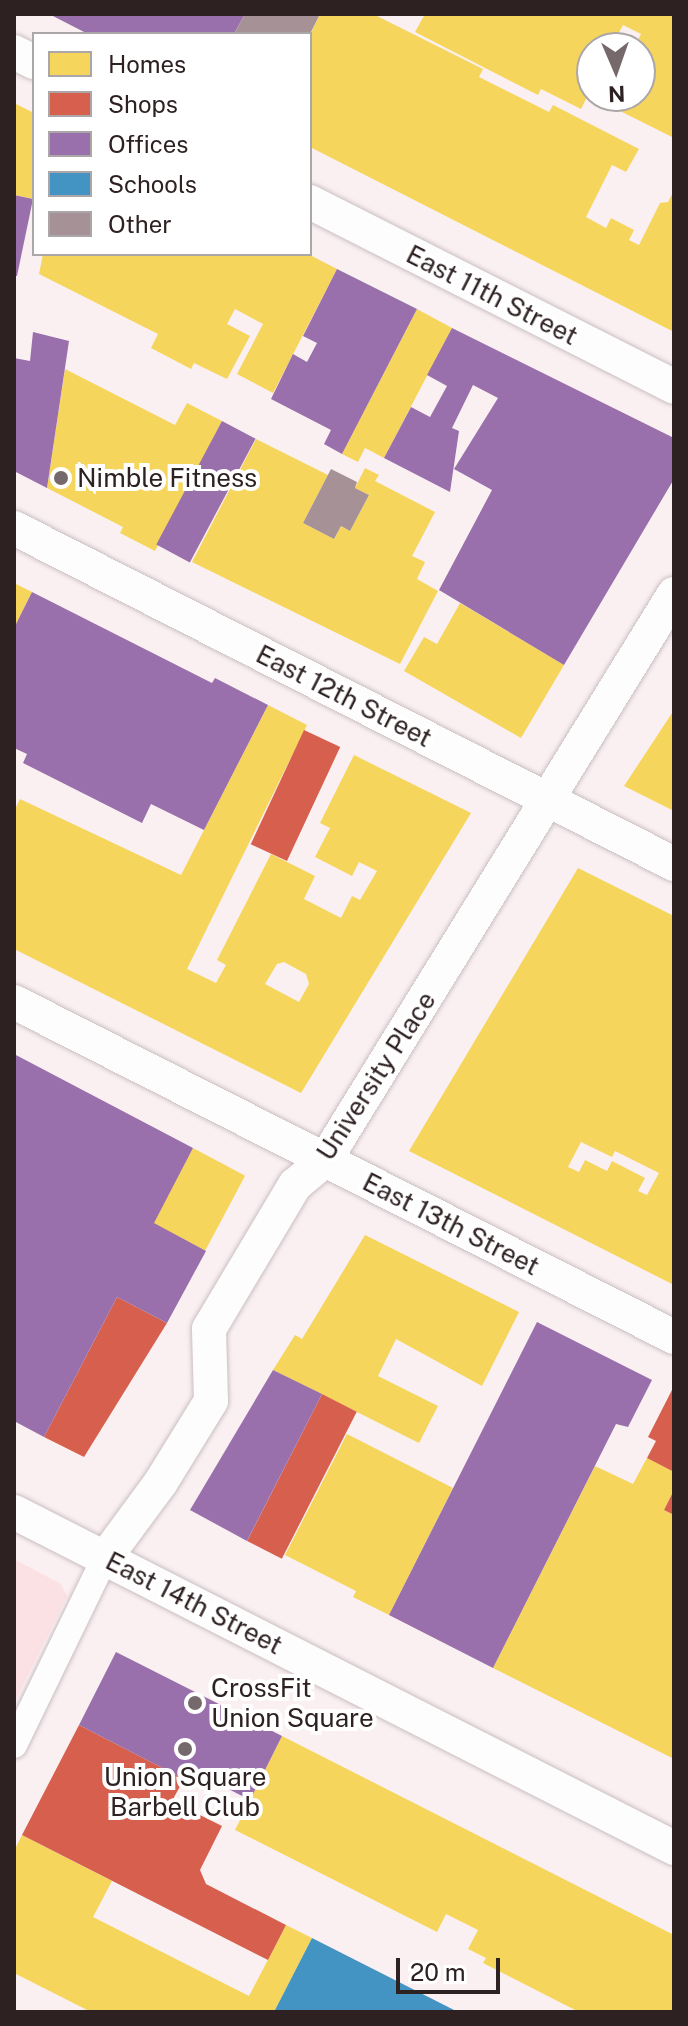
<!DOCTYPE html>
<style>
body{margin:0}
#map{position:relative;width:688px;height:2026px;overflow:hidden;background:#faf0f2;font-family:"Public Sans",sans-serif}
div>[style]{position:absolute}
.green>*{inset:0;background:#fce1e4}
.homes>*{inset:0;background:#f6d55c;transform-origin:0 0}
.shops>*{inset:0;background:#d6604d;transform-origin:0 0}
.offices>*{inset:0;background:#9970ab;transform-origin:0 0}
.schools>*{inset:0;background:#4393c3}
.building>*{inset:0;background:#a69296}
.roads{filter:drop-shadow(0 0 2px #cabfc0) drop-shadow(0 0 2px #cabfc0)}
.pedestrian>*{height:26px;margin:-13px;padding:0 13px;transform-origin:13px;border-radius:13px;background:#fefdfd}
.minor>*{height:34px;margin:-17px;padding:0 17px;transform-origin:17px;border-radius:17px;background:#fefdfd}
.dots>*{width:22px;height:22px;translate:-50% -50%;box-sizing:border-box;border:4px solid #fff;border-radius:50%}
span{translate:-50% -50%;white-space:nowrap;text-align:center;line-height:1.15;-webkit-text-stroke:8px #fff;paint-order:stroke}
.street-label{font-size:26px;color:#2e2122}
.poi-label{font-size:26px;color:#2e2122}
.left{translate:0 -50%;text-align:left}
.frame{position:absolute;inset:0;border:16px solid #2e2122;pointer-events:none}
.legend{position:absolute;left:32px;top:32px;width:280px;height:224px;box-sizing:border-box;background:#fff;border:2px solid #aba6a7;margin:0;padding:10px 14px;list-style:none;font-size:24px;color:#2e2122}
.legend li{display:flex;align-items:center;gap:16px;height:40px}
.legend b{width:40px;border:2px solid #aba6a7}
.north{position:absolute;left:576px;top:32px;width:80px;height:80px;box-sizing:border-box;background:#fff;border:2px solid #aba6a7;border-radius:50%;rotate:178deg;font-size:22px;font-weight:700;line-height:32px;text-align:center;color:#2e2122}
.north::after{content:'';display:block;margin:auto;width:28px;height:36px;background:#75696b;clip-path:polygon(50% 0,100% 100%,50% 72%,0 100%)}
.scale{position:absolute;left:396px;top:1958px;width:104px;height:36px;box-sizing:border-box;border:4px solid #2e2122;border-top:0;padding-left:10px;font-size:24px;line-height:28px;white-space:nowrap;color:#2e2122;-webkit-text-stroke:6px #fff;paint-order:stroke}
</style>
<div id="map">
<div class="green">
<div style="clip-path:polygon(14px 1559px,61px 1584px,67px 1596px,14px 1703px)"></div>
</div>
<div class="homes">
<div style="clip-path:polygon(320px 14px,373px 14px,483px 69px,479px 77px,549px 112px,553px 105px,639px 149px,626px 172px,612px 165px,586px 217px,606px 228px,611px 218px,634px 230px,629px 240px,639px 245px,660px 203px,668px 202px,674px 190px,674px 332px,310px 147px,310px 35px)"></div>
<div style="clip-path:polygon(425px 14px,674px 14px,674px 138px,598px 100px,640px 96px,640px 48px,624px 48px,629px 38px,637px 42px,641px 34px,623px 25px,611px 48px,592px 48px,592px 87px,581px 109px,541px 89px,538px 95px,415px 32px)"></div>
<div style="clip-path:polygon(14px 103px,34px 113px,34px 199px,14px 195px)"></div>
<div style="clip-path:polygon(43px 254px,308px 254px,337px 269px,273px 393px,237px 374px,263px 324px,235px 309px,227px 324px,250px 336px,227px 379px,194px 363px,191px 369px,151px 348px,158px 334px,39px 274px)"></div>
<div style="clip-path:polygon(417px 309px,452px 328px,384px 458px,365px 448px,358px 462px,342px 454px)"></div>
<div style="clip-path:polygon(65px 369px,175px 425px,187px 403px,222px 421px,155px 551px,120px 533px,123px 527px,47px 488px)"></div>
<div style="clip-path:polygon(256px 439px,328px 475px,303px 523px,334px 539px,341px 526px,350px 531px,369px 495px,355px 488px,365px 468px,379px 475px,375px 481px,435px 512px,412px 556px,425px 562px,417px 579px,438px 591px,400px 664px,192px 562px)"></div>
<div style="clip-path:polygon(14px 583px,32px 592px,14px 628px)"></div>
<div style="clip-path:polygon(460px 603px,564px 665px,521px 738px,404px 671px,424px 637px,437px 644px)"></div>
<div style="clip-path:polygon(evenodd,268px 705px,307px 725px,187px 969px,216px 983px,226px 965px,217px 960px,271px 854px,315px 876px,304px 899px,341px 918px,352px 896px,360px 900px,377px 871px,359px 862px,352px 876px,315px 857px,330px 828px,320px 823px,354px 755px,471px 813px,301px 1093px,14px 949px,14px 811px,20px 799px,181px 875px,268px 705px,284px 962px,306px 974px,309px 984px,299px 1002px,265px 984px,277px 964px,284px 962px)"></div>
<div style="clip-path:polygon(674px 710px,674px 811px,624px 786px)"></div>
<div style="clip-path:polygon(evenodd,578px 868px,674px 916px,674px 1285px,409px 1151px,578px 868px,581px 1142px,612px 1157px,615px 1151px,659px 1173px,647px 1195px,638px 1191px,645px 1178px,612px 1161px,607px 1171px,585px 1160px,579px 1172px,568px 1167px,581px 1142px)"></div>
<div style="left:193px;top:1148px;width:59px;height:85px;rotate:28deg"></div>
<div style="clip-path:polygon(365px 1235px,519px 1312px,482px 1386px,396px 1339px,378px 1376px,438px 1406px,419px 1443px,273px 1370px,295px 1335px,302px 1339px)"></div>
<div style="clip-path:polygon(347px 1434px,453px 1488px,389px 1615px,353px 1597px,356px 1591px,285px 1555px)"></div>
<div style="clip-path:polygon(647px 1458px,674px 1472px,674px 1490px,664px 1510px,674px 1515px,674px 1759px,493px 1668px,595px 1466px,633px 1484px)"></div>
<div style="clip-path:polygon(282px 1736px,674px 1935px,674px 2012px,579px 2012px,483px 1963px,486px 1958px,468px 1949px,478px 1930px,446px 1914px,437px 1932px,235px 1830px)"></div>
<div style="clip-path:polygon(22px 1835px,112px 1881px,93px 1917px,249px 1996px,286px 1925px,312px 1938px,274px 2012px,91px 2012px,14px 1973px,14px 1851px)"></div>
</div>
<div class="shops">
<div style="left:304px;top:730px;width:40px;height:126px;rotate:25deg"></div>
<div style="clip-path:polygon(117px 1297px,167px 1323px,84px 1457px,44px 1437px)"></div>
<div style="clip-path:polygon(674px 1386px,674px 1472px,647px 1458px,656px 1441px,648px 1437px)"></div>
<div style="left:322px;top:1394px;width:39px;height:165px;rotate:27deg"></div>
<div style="clip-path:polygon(674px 1490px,674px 1515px,664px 1510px)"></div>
<div style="clip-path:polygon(79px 1725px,184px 1779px,172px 1801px,222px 1826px,200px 1870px,206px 1884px,286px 1925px,268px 1960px,22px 1835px)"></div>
</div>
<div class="offices">
<div style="clip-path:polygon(49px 14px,245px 14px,234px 34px,88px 34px)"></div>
<div style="clip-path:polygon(14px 195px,33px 199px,17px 276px,14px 276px)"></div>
<div style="clip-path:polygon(337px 269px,417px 309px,342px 454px,324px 444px,331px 430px,271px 399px,293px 354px,307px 362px,317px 343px,303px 336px)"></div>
<div style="clip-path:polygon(452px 328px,674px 438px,674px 479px,564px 665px,439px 590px,492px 490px,454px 469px,498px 398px,473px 385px,452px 428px,459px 431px,450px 492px,384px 458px,411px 407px,430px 417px,447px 386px,427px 375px)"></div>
<div style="clip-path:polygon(33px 332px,69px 341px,47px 488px,14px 471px,14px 358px,30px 361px)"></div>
<div style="left:222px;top:421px;width:38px;height:140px;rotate:28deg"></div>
<div style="clip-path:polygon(32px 592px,212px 683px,215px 678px,268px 705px,204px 830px,151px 804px,142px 823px,23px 763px,27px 754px,14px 748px,14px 628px)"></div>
<div style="clip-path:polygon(14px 1054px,193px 1148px,154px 1223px,206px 1251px,167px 1323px,117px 1297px,44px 1437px,14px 1421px)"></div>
<div style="clip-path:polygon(537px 1322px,652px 1380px,628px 1427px,616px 1424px,493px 1668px,389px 1615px)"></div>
<div style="clip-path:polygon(273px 1370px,322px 1394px,247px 1541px,190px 1510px)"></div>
<div style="clip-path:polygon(116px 1652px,282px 1736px,250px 1800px,193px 1771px,188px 1781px,184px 1779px,79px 1725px)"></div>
</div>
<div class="schools">
<div style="clip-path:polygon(312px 1938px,458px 2012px,274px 2012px)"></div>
</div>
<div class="building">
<div style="clip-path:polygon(245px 14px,320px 14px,310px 34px,234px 34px)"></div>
<div style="clip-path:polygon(331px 469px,357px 482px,355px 488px,369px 495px,350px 531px,341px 526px,334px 539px,303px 523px)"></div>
</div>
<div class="roads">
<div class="pedestrian">
<div style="left:14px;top:1745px;width:208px;rotate:-64.1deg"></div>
</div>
<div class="minor">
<div style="left:14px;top:52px;width:22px;rotate:27deg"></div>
<div style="left:310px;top:202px;width:408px;rotate:26.9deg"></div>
<div style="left:14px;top:528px;width:741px;rotate:26.98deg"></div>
<div style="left:14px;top:1002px;width:740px;rotate:26.91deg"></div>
<div style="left:14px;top:1512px;width:741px;rotate:26.98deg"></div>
<div style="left:105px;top:1558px;width:94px;rotate:-53.6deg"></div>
<div style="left:161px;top:1482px;width:95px;rotate:-58.3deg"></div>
<div style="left:211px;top:1401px;width:72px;rotate:-91.6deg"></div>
<div style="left:209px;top:1329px;width:168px;rotate:-59.2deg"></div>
<div style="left:295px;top:1185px;width:39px;rotate:-40deg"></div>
<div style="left:325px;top:1160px;width:665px;rotate:-58.34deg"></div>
</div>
</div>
<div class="dots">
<div style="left:61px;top:478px;background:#75696b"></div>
<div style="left:195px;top:1703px;background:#75696b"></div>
<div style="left:185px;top:1749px;background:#75696b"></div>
</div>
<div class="street-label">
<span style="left:492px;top:295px;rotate:27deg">East 11th Street</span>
<span style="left:344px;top:696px;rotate:27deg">East 12th Street</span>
<span style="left:376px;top:1076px;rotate:-57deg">University Place</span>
<span style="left:451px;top:1224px;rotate:27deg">East 13th Street</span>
<span style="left:194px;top:1603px;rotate:27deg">East 14th Street</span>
</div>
<div class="poi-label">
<span class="left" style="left:77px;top:478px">Nimble Fitness</span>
<span class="left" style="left:211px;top:1703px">CrossFit<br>Union Square</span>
<span style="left:185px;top:1792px">Union Square<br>Barbell Club</span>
</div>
<div class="frame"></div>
<ul class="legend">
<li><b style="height:22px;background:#f6d55c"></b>Homes</li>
<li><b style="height:22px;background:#d6604d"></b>Shops</li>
<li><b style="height:22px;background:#9970ab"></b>Offices</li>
<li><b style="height:22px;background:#4393c3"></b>Schools</li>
<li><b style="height:22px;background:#a69296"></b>Other</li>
</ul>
<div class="north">N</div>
<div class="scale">20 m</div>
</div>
